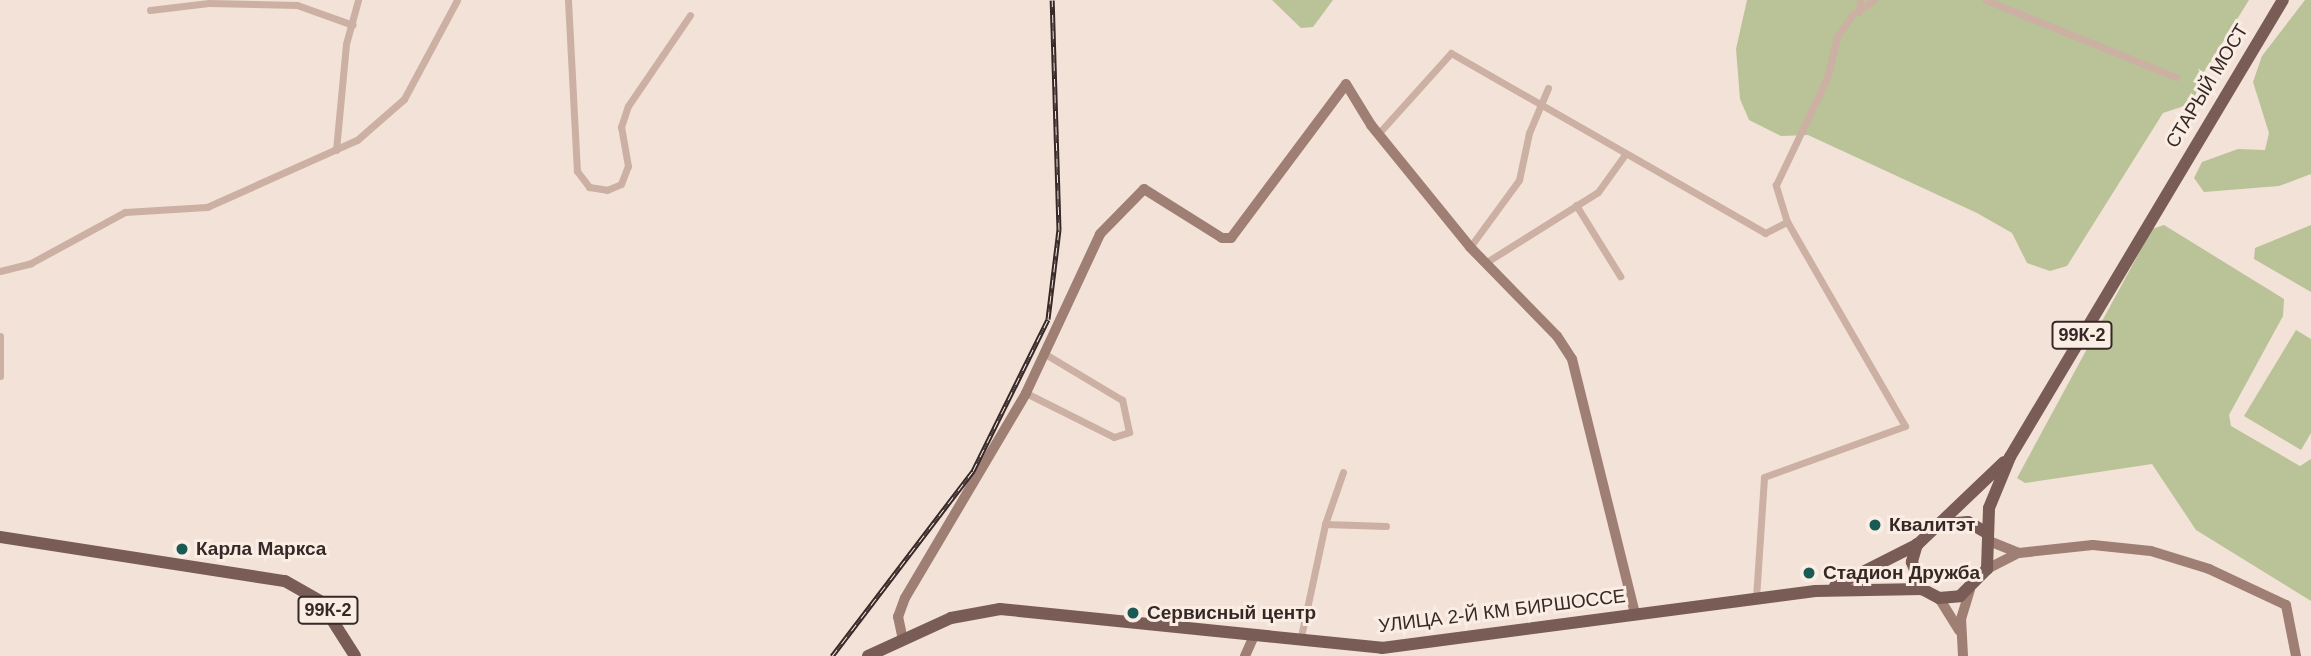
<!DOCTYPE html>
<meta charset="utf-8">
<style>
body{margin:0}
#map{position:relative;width:2311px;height:656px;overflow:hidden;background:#f3e2d8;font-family:Helvetica,sans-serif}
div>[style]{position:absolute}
.green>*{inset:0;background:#bac297}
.street>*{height:7px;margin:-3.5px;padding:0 3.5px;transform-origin:3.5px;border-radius:3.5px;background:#cbb0a3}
.secondary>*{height:10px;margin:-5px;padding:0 5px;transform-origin:5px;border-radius:5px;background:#9f7e74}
.primary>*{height:12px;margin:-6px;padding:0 6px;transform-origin:6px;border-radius:6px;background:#795c56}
.rail>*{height:5px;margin-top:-2.5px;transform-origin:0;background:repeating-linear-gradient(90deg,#faede4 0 8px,#362826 0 16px);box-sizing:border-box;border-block:2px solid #362826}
.dots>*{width:19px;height:19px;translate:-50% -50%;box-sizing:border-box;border:4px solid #faede4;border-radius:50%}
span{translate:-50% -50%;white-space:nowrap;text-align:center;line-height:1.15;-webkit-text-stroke:6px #faede4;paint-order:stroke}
.shield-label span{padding:2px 5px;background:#faede4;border:2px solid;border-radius:5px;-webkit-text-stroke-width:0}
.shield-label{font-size:18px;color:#362826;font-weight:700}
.street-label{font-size:19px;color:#362826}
.poi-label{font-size:19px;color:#362826;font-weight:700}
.left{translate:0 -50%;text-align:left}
</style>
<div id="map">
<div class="green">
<div style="clip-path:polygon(1272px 0,1333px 0,1313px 27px,1301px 28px)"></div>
<div style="clip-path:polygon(1747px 0,2249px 0,2201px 77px,2193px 103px,2163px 113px,2067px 266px,2050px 271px,2027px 263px,2012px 233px,1977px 213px,1808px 135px,1781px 136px,1749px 120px,1740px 99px,1736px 49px)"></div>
<div style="clip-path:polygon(2305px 0,2311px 0,2311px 174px,2279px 186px,2204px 192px,2194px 178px,2202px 162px,2238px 149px,2265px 150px,2269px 133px,2253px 82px,2262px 56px)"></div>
<div style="clip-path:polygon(2164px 225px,2284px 299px,2283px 316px,2229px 415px,2231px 426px,2300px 466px,2311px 459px,2311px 601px,2196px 530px,2152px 464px,2025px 483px,2017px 478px,2152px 229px)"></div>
<div style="clip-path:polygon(2311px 225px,2311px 292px,2254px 259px,2255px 248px)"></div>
<div style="clip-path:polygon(2296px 330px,2311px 339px,2311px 433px,2301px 450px,2244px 416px)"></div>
</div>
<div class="street">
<div style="left:568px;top:0;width:171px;rotate:87deg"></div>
<div style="left:577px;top:171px;width:20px;rotate:53deg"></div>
<div style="left:589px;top:187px;width:18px;rotate:9deg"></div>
<div style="left:607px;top:190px;width:15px;rotate:-23deg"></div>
<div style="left:621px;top:184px;width:19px;rotate:-69deg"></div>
<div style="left:628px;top:166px;width:40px;rotate:-100deg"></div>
<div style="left:621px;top:127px;width:22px;rotate:-72deg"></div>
<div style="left:628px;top:106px;width:110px;rotate:-55.7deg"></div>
<div style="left:1986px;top:0;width:205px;rotate:22.1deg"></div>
<div style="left:150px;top:10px;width:59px;rotate:-6.8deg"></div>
<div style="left:209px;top:3px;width:88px;rotate:1.3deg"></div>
<div style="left:297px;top:5px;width:59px;rotate:19.7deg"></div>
<div style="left:1859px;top:12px;width:12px;rotate:-85deg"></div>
<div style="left:1378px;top:134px;width:109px;rotate:-48deg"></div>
<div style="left:1451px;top:53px;width:362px;rotate:29.8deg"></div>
<div style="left:1765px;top:233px;width:25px;rotate:-27deg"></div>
<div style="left:336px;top:150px;width:106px;rotate:-84.6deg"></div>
<div style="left:346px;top:44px;width:46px;rotate:-74.7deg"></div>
<div style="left:1576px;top:205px;width:84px;rotate:58.2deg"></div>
<div style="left:1470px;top:247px;width:83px;rotate:-53.8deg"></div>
<div style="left:1519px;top:180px;width:48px;rotate:-78deg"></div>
<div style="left:1529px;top:133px;width:49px;rotate:-67.1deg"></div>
<div style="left:1485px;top:263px;width:133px;rotate:-32.1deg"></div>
<div style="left:1598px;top:192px;width:44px;rotate:-54.2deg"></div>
<div style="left:0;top:271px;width:32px;rotate:-14deg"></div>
<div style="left:31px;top:263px;width:107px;rotate:-28.5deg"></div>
<div style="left:125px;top:212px;width:82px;rotate:-3.5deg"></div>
<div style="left:207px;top:207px;width:164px;rotate:-24.1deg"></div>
<div style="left:357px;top:140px;width:62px;rotate:-41.1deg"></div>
<div style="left:404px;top:99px;width:112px;rotate:-61.8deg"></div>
<div style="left:0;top:336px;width:40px;rotate:90deg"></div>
<div style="left:1026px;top:393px;width:98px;rotate:26.6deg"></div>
<div style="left:1114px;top:437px;width:16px;rotate:-18deg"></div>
<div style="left:1129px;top:432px;width:33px;rotate:-102deg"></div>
<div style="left:1122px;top:400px;width:90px;rotate:-149.1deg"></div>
<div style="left:1325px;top:524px;width:55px;rotate:-70.9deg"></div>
<div style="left:1756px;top:598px;width:121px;rotate:-86.2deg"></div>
<div style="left:1764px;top:477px;width:150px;rotate:-19.9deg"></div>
<div style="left:1905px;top:426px;width:236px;rotate:-120deg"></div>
<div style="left:1787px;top:222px;width:39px;rotate:-107deg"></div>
<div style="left:1776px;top:185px;width:119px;rotate:-64.5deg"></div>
<div style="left:1827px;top:78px;width:42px;rotate:-76.3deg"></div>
<div style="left:1837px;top:37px;width:25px;rotate:-56deg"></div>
<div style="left:1851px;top:16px;width:28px;rotate:-35deg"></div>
<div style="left:1300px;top:641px;width:120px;rotate:-77.9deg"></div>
<div style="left:1325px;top:524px;width:61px;rotate:1.9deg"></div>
</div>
<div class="secondary">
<div style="left:1989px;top:541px;width:32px;rotate:22deg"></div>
<div style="left:1987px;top:569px;width:36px;rotate:-27deg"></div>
<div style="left:2019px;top:553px;width:74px;rotate:-6.2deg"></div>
<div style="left:2093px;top:545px;width:58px;rotate:5.9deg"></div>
<div style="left:2151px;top:551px;width:61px;rotate:17.2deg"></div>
<div style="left:2209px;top:569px;width:85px;rotate:25.1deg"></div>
<div style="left:2286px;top:605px;width:52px;rotate:78.9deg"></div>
<div style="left:1939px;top:598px;width:38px;rotate:58deg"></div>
<div style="left:903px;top:640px;width:24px;rotate:-102deg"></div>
<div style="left:898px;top:617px;width:20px;rotate:-70deg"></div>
<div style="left:905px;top:598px;width:238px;rotate:-59.4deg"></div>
<div style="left:1026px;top:393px;width:175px;rotate:-65deg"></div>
<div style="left:1100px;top:234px;width:63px;rotate:-45.6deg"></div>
<div style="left:1144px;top:189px;width:92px;rotate:32.1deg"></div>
<div style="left:1222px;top:238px;width:9px"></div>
<div style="left:1231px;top:238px;width:192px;rotate:-53.2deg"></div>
<div style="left:1346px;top:84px;width:48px;rotate:58.6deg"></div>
<div style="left:1371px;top:125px;width:157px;rotate:50.9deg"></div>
<div style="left:1470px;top:247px;width:124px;rotate:45.7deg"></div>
<div style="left:1557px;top:336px;width:27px;rotate:57deg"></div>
<div style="left:1572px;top:359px;width:262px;rotate:76.1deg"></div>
<div style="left:1245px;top:656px;width:20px;rotate:-66deg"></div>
<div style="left:1963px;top:656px;width:37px;rotate:-93deg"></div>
<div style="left:1961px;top:619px;width:31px;rotate:-73deg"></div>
</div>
<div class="primary">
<div style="left:1944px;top:524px;width:24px;rotate:-5deg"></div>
<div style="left:1968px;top:522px;width:22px;rotate:30deg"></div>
<div style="left:0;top:537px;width:288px;rotate:8.8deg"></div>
<div style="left:285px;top:581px;width:40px;rotate:29.7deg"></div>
<div style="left:320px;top:601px;width:65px;rotate:57.5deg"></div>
<div style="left:1917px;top:544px;width:19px;rotate:106deg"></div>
<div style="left:1912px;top:562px;width:29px;rotate:70deg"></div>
<div style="left:1835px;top:586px;width:93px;rotate:-26.8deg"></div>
<div style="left:1918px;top:544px;width:119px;rotate:-43.6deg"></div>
<div style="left:868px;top:656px;width:91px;rotate:-24.6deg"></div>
<div style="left:951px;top:618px;width:50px;rotate:-10.4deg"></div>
<div style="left:1000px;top:609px;width:384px;rotate:5.8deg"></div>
<div style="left:1382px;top:648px;width:437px;rotate:-7.5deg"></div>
<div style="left:1815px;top:591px;width:107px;rotate:-1.1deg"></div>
<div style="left:1922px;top:589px;width:19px;rotate:28deg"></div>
<div style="left:1939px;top:598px;width:21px;rotate:-5deg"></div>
<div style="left:1960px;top:596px;width:38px;rotate:-45deg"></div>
<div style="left:1987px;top:569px;width:61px;rotate:-88.1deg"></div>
<div style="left:1989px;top:508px;width:55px;rotate:-67.6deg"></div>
<div style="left:2010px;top:457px;width:532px;rotate:-59.15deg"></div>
</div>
<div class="rail">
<div style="left:832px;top:656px;width:233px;rotate:-52.7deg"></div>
<div style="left:973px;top:471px;width:169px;rotate:-63.7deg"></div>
<div style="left:1048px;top:319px;width:90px;rotate:-83deg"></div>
<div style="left:1059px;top:230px;width:230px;rotate:-91.7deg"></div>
</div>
<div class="dots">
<div style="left:1875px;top:525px;background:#195a55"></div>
<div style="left:182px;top:549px;background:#195a55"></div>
<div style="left:1809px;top:573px;background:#195a55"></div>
<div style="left:1133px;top:613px;background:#195a55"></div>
</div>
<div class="shield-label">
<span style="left:2082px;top:335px">99К-2</span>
<span style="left:328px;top:610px">99К-2</span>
</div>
<div class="street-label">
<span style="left:2207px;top:86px;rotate:-59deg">СТАРЫЙ МОСТ</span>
<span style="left:1502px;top:611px;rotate:-7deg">УЛИЦА 2-Й КМ БИРШОССЕ</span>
</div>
<div class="poi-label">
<span class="left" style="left:1889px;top:525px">Квалитэт</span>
<span class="left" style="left:196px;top:549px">Карла Маркса</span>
<span class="left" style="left:1823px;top:573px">Стадион Дружба</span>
<span class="left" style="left:1147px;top:613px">Сервисный центр</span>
</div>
</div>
